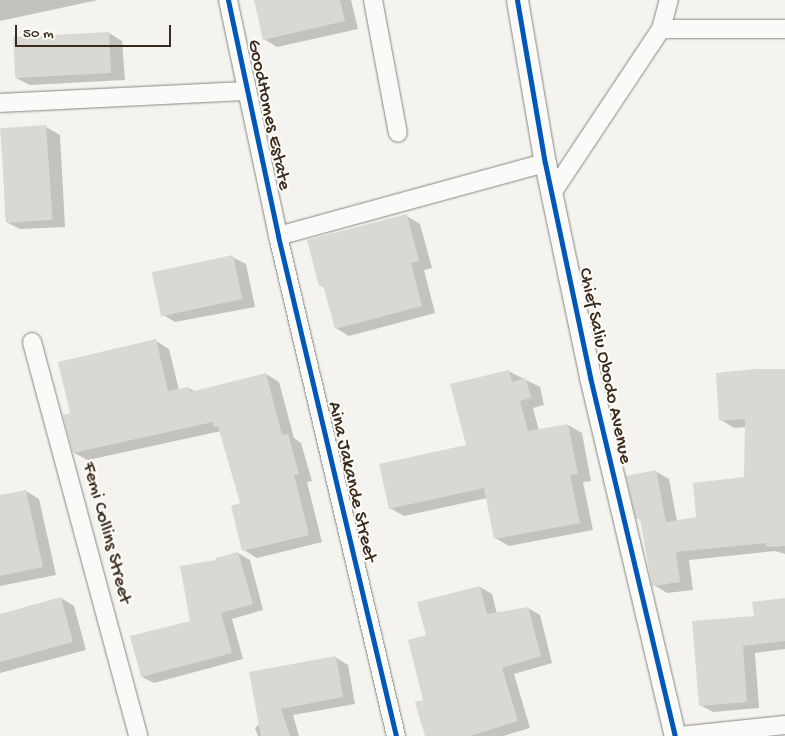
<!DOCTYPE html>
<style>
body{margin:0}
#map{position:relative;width:785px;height:736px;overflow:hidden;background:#f4f3ef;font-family:"Gochi Hand",sans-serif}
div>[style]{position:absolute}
.shadow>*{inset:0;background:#0003}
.building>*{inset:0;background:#d9d8d5;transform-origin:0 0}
.roads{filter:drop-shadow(0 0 1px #898681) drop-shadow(0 0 1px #898681)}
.minor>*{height:18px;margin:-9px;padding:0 9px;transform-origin:9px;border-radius:9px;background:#fafaf8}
.tertiary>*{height:21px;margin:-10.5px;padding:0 10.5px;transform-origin:10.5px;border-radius:10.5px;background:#fafaf8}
.cycleway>*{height:5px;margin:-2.5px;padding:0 2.5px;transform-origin:2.5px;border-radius:2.5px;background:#0057b8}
span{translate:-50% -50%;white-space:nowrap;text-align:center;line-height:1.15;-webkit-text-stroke:4px #fdfcf7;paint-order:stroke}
.street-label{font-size:19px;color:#3b2a1e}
.scale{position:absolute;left:15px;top:25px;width:156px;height:22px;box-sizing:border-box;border:2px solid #3b2a1e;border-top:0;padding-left:6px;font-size:15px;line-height:18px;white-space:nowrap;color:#3b2a1e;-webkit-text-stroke:4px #fdfcf7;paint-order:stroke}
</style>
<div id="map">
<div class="shadow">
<div style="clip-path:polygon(0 0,98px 0,0 21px)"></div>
<div style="clip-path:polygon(255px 0,351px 0,358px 29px,277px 47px,264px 39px)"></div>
<div style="clip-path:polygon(109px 33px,122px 41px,125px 80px,30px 85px,16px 78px)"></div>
<div style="clip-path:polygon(46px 127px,60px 135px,65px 227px,20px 229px,6px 222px,1px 129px)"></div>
<div style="clip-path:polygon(407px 216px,420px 224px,432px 268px,424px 270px,435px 313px,349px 336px,336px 328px,325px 288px,320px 285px)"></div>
<div style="clip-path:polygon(232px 257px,246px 264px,255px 307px,175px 322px,162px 314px)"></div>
<div style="clip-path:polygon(156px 341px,169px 349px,179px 390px,189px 388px,195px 392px,266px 374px,279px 382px,294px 438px,301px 443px,312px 481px,307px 482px,322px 542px,257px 558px,244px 550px,242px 504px,221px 431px,88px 460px,74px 453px,71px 414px)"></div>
<div style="clip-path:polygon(785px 370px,785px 554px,775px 551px,689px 560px,693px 590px,667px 593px,654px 585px,642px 520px,637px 518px,655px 471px,669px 479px,677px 521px,698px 518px,745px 478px,746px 427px,734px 428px,721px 420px)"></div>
<div style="clip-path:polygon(508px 371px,540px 387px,544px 405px,533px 408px,539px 431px,568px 425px,582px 433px,591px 481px,583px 482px,593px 530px,509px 546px,495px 538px,487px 498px,404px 516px,390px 508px,467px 446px)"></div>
<div style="clip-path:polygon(26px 491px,39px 499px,56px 575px,0 586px,0 497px)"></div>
<div style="clip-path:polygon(238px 553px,250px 560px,263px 610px,232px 619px,243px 659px,154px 683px,142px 677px,191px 621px,217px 558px)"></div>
<div style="clip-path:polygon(480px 587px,492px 594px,497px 614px,528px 608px,540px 615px,552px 663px,514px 674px,530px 728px,503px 736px,427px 736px,427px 636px)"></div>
<div style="clip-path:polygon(61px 598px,74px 606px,86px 650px,0 673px,0 615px)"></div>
<div style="clip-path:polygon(785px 600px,785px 649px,755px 653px,759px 708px,713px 712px,700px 705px,756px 617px)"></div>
<div style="clip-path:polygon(335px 657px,348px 665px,355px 704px,293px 715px,299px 736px,258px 736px,255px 728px)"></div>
</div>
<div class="building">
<div style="clip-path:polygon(254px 0,340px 0,345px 21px,263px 40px)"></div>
<div style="left:109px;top:32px;width:41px;height:96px;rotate:87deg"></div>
<div style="left:46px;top:125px;width:95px;height:46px;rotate:86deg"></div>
<div style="clip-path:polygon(407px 214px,419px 261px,411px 263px,422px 306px,335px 329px,323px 285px,319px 286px,307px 240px)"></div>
<div style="left:233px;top:255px;width:45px;height:83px;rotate:78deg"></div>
<div style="clip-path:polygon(156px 339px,168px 391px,189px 387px,190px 392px,266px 373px,282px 435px,288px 434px,299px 474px,294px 475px,309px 535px,242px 551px,231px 506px,240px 503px,218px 426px,214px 427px,213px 422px,73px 453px,63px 415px,70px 413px,58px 362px)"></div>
<div style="clip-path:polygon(755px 369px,785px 369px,785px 546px,766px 547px,766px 543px,676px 552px,680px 582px,652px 586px,640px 518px,636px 519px,626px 476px,656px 470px,666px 522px,696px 517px,693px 483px,744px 477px,745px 419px,719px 421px,716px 373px)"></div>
<div style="clip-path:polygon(509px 370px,512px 382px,526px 378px,531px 398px,520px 401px,528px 431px,568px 424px,578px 474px,570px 475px,580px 523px,494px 539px,484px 488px,389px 509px,379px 464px,466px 445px,450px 384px)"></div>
<div style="clip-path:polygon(26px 490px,43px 567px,0 576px,0 495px)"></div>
<div style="clip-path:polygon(238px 552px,253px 604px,221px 613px,232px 653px,141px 677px,130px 636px,190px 621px,180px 566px,216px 560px,215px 558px)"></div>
<div style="clip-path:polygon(480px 586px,487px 614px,528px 607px,541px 656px,502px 668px,518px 721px,470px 736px,425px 736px,415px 702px,423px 700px,408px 640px,426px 635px,417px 602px)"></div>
<div style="clip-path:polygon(61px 597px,73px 642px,0 662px,0 614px)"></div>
<div style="clip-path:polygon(785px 598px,785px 641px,743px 646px,747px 702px,699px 706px,692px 621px,754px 616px,752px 602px)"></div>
<div style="clip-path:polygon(336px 656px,343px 697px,281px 709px,290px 736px,261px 736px,249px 672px)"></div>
</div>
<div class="roads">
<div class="minor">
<div style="left:228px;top:0;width:241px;rotate:78deg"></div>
<div style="left:278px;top:236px;width:514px;rotate:76.72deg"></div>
<div style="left:373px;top:0;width:135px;rotate:79.4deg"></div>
<div style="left:661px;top:29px;width:124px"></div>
<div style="left:0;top:103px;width:247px;rotate:-2.8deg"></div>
<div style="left:552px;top:193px;width:197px;rotate:-56.4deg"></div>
<div style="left:661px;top:29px;width:30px;rotate:-75deg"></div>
<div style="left:278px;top:236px;width:277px;rotate:-15.3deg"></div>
<div style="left:32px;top:342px;width:408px;rotate:74.9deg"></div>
<div style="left:679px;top:736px;width:107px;rotate:-5.9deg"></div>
</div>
<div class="tertiary">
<div style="left:517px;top:0;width:165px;rotate:80.3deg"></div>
<div style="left:545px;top:163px;width:219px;rotate:78.1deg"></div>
<div style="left:590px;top:377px;width:369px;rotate:76.7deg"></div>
</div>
</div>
<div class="cycleway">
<div style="left:228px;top:0;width:241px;rotate:78deg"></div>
<div style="left:278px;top:236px;width:514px;rotate:76.72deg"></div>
<div style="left:517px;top:0;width:165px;rotate:80.3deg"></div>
<div style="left:545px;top:163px;width:219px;rotate:78.1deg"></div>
<div style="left:590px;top:377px;width:369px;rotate:76.7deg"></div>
</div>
<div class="street-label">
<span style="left:268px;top:115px;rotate:78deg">GoodHomes Estate</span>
<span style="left:604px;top:366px;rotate:78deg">Chief Saliu Obodo Avenue</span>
<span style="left:351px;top:482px;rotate:77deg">Aina Jakande Street</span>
<span style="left:106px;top:533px;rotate:75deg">Femi Collins Street</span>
</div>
<div class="scale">50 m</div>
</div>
